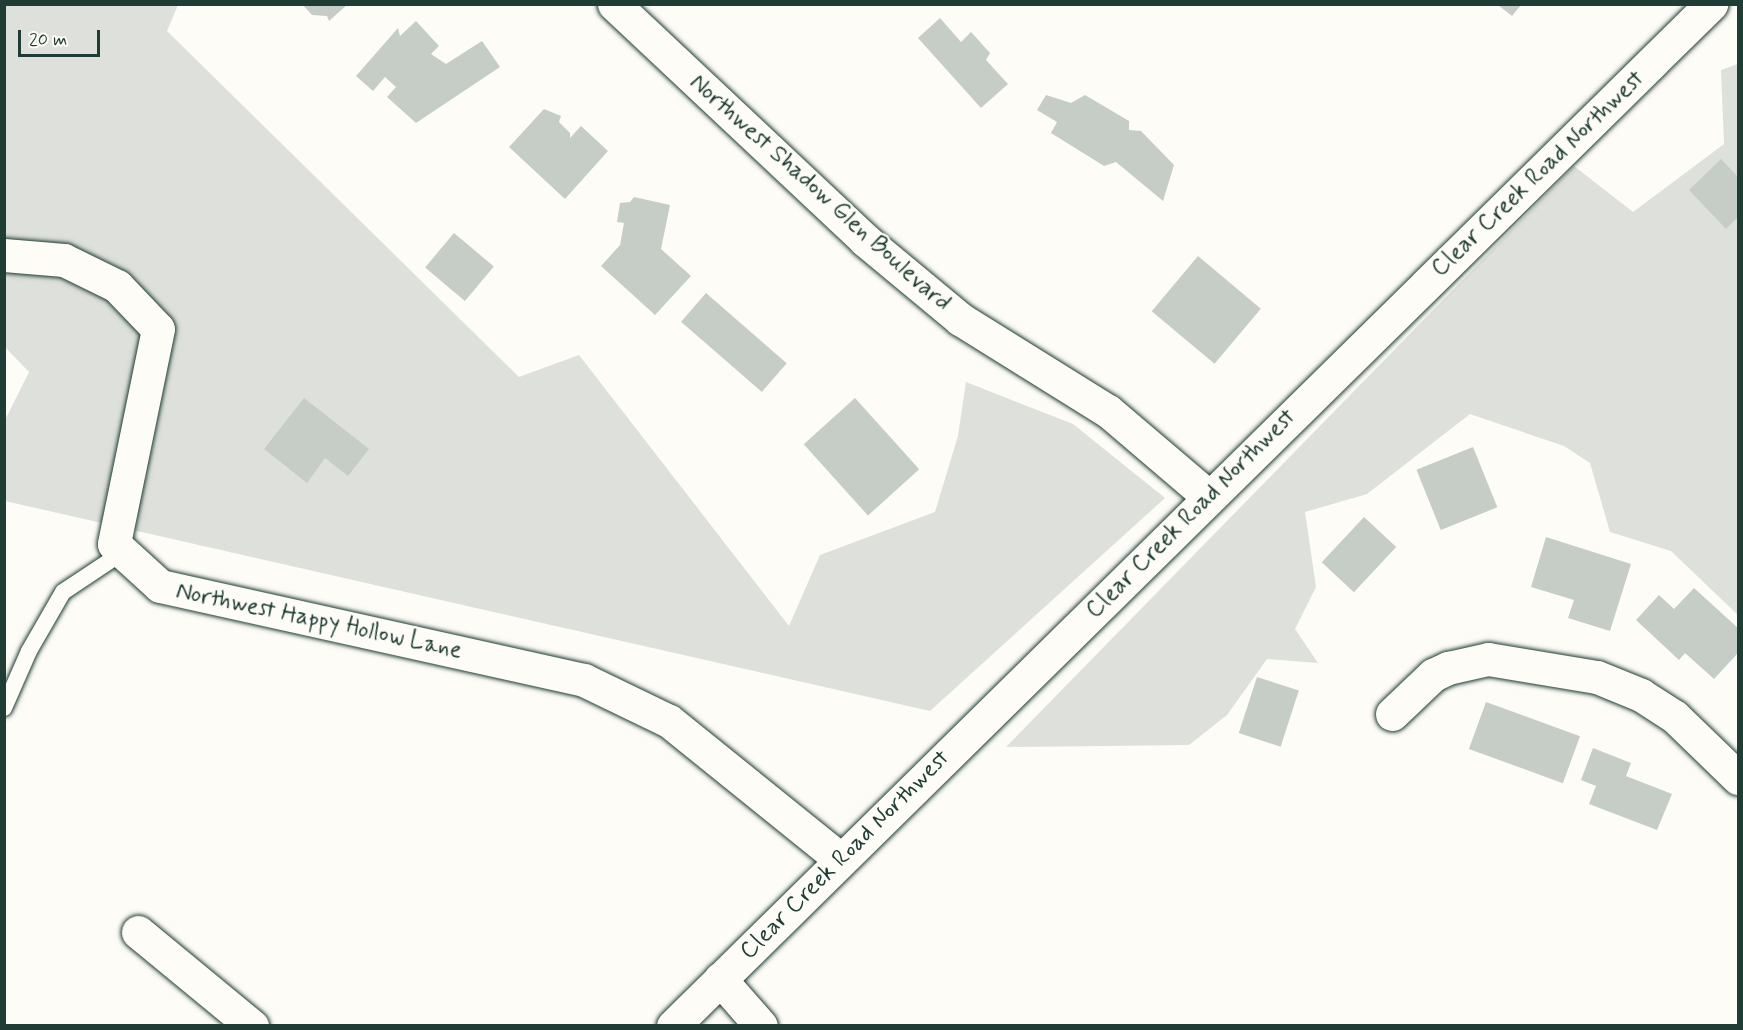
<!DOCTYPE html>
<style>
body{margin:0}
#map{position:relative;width:1743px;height:1030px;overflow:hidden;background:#fdfcf7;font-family:Mynerve,sans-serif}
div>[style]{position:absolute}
.green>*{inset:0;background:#dde0db}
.building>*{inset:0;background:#c6cdc7;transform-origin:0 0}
.roads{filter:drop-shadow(0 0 2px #1f3d34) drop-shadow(0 0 2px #1f3d34)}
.service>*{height:16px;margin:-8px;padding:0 8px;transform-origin:8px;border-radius:8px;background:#fdfcf7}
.minor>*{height:33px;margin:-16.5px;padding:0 16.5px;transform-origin:16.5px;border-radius:16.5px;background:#fdfcf7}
.secondary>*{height:33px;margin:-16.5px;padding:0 16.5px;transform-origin:16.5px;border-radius:16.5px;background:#fdfcf7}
span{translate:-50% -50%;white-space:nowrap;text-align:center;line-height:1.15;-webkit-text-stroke:4.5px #fdfcf7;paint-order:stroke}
.street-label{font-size:24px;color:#1f3d34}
.frame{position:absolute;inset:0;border:6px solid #1f3d34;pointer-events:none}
.scale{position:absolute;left:18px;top:30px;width:82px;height:27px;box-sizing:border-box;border:3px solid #1f3d34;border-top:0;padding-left:8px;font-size:18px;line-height:21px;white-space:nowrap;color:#1f3d34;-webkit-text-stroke:4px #fdfcf7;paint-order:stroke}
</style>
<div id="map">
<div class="green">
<div style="clip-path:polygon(5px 5px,178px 5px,167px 31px,519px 377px,579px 355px,789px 626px,820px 555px,935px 512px,958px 436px,966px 382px,1073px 424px,1165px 498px,930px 711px,5px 501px,4px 422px,29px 372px,5px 347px)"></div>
<div style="clip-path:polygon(1738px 64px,1738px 615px,1671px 551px,1610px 532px,1590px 463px,1564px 446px,1470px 414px,1367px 494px,1305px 512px,1316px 587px,1295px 629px,1318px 663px,1267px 659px,1227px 715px,1189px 745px,1006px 747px,1574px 166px,1633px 212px,1724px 144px,1721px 70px)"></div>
</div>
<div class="building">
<div style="clip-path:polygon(302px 4px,348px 4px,329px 21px,327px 16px,312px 15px)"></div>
<div style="clip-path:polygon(1498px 5px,1521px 5px,1512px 16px)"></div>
<div style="clip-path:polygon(940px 18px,961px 42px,971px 32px,990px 53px,986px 60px,1008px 84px,981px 108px,918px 38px)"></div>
<div style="clip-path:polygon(416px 21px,439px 46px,431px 54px,446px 64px,482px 41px,500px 67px,416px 123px,387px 97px,396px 87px,385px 77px,373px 91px,356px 76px,398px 28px,400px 36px)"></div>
<div style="clip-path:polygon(1046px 95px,1071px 103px,1085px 95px,1129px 121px,1129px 130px,1141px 131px,1174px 165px,1163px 201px,1116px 162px,1104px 166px,1051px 133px,1057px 122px,1037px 110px)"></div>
<div style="clip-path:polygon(544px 109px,561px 116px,559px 122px,570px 133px,570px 138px,581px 126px,608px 151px,565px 199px,509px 147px)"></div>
<div style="clip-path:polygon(1721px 159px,1738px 177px,1738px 217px,1726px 229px,1689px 190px)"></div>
<div style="clip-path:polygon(634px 197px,670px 205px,661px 249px,691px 276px,655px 315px,601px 266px,620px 245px,624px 223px,617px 222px,620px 203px,630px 202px)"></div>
<div style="left:454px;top:233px;width:52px;height:45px;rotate:40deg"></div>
<div style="left:1198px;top:256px;width:82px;height:72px;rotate:40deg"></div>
<div style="left:706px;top:293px;width:107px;height:38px;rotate:41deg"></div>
<div style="clip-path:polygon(304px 398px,369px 449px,348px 476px,325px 458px,307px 483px,264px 449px)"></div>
<div style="left:855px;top:398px;width:96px;height:69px;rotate:48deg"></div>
<div style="left:1473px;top:447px;width:65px;height:61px;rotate:68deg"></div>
<div style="left:1364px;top:517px;width:44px;height:62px;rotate:43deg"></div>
<div style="clip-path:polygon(1546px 537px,1631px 564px,1610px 631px,1568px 618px,1574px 600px,1531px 587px)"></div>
<div style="clip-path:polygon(1694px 588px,1738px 628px,1738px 653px,1714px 679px,1685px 653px,1679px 660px,1636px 620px,1659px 595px,1674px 609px)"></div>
<div style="left:1257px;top:677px;width:44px;height:59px;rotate:18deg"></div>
<div style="left:1486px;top:702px;width:100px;height:50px;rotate:20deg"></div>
<div style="clip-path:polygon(1593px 748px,1631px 763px,1626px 776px,1672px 794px,1657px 830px,1589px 804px,1596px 786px,1581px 780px)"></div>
</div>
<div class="roads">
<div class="service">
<div style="left:4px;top:708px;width:62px;rotate:-66.3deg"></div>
<div style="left:29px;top:651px;width:68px;rotate:-60deg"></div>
<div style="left:63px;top:592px;width:72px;rotate:-33.7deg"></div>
</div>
<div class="minor">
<div style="left:614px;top:4px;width:345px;rotate:43.2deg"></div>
<div style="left:865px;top:240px;width:124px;rotate:39.7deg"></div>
<div style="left:960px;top:319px;width:174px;rotate:31.9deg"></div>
<div style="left:1108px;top:411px;width:131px;rotate:40.4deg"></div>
<div style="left:4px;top:255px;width:60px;rotate:4.8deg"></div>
<div style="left:64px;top:260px;width:59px;rotate:26.1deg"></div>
<div style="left:117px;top:286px;width:59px;rotate:46.4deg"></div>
<div style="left:158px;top:329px;width:219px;rotate:101.6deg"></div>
<div style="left:114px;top:544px;width:62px;rotate:42.4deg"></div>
<div style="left:160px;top:586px;width:434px;rotate:12.5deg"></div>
<div style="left:584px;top:680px;width:94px;rotate:25.8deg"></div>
<div style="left:669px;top:721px;width:221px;rotate:38.9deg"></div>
<div style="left:1392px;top:714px;width:57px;rotate:-43.6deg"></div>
<div style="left:1433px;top:675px;width:17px;rotate:-25deg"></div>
<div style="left:1448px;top:668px;width:41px;rotate:-12.7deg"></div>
<div style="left:1488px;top:659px;width:110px;rotate:9.4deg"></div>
<div style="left:1597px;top:677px;width:48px;rotate:22.2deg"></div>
<div style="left:1641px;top:695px;width:40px;rotate:32.9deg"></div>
<div style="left:1675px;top:717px;width:88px;rotate:44.1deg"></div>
<div style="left:138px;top:932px;width:148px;rotate:39.5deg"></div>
<div style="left:720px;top:979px;width:62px;rotate:48.9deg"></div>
</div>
<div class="secondary">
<div style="left:673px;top:1026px;width:1457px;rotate:-44.55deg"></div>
</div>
</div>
<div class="street-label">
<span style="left:1538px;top:174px;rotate:-44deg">Clear Creek Road Northwest</span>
<span style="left:820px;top:193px;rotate:42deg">Northwest Shadow Glen Boulevard</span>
<span style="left:1191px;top:514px;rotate:-45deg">Clear Creek Road Northwest</span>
<span style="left:319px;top:621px;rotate:12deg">Northwest Happy Hollow Lane</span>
<span style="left:845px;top:855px;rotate:-45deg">Clear Creek Road Northwest</span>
</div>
<div class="frame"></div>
<div class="scale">20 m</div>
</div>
